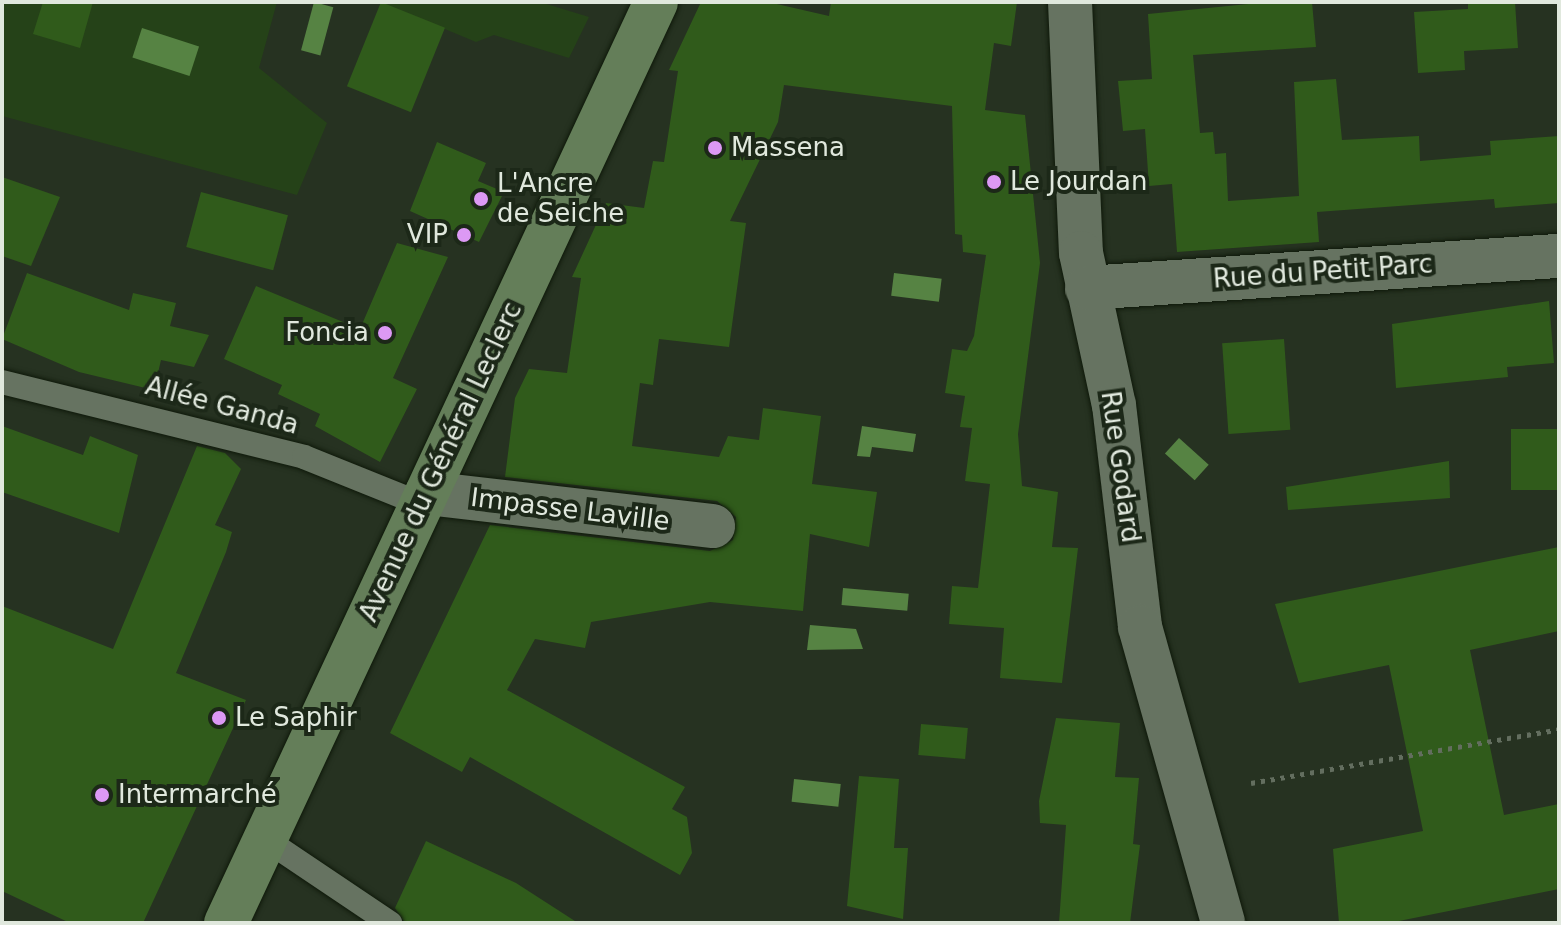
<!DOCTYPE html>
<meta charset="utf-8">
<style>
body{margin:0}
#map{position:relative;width:1561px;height:925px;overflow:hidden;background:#263221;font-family:"DejaVu Sans",sans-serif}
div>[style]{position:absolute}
.green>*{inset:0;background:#254218}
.water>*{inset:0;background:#568343;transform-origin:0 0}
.building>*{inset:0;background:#305b1b;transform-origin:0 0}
.path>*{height:5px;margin-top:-2.5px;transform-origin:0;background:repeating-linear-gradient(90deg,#636e5f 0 4px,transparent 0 10px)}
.roads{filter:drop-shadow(0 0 2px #0f190a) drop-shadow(0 0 2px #0f190a)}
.service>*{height:24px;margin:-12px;padding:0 12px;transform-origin:12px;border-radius:12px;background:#667361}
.minor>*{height:44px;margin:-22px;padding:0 22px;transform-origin:22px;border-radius:22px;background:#667361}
.secondary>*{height:44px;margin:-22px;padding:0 22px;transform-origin:22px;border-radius:22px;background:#647e59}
.dots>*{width:22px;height:22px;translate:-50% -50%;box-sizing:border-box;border:4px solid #1c2818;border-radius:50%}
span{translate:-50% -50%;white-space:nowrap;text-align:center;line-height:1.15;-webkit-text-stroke:8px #1c2818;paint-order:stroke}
.poi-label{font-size:26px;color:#e0e8dd}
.left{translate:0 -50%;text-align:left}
.right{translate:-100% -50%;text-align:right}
.street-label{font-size:26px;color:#e0e8dd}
.frame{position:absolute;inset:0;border:4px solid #e0e8dd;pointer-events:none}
</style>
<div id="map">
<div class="green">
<div style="clip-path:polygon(2px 2px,277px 2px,259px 68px,327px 123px,297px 195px,2px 116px)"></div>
<div style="clip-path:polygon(380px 2px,540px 2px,589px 17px,569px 58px,494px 35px,476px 42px)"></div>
</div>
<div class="water">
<div style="left:314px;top:2px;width:20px;height:50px;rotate:15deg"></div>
<div style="left:142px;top:28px;width:60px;height:31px;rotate:18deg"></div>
<div style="left:894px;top:273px;width:48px;height:23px;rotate:7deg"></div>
<div style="clip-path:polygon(862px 426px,916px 434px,913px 452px,872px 447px,870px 457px,857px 456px)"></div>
<div style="left:1179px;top:438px;width:40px;height:21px;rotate:42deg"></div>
<div style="left:843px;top:588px;width:66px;height:17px;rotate:5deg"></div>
<div style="clip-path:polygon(810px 625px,856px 629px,863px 649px,807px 650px)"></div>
<div style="left:794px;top:779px;width:47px;height:23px;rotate:6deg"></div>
</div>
<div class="building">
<div style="clip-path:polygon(43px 2px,93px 2px,80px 48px,33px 34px)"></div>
<div style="left:381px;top:2px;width:69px;height:91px;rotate:22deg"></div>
<div style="clip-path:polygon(701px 2px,768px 2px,829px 16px,831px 2px,1017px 2px,1011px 46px,994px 43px,985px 110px,1025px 115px,1040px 263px,1018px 434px,1022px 486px,1058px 492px,1052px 547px,1078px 548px,1062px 683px,1000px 678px,1004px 628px,949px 624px,952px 586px,978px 588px,990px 484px,965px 481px,972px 428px,960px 427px,965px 396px,945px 393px,952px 349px,967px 351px,974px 336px,986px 255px,963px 252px,962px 235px,955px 234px,952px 106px,784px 85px,778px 122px,730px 221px,746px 223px,729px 347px,659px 339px,653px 385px,640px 383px,632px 446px,719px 457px,728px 436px,759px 440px,763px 408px,821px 416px,812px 484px,877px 492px,869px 547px,810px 534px,803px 611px,710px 602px,591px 622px,585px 648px,535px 639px,507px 690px,685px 787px,672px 809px,687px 817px,692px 853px,680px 875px,470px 757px,462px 772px,390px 733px,490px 525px,710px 551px,733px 540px,736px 517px,717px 501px,505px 477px,515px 398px,529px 369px,567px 373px,581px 278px,572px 277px,606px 203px,644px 208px,653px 161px,664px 162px,678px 71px,669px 70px)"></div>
<div style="clip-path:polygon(1268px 2px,1312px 2px,1316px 47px,1193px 55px,1200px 133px,1213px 132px,1215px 154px,1226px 153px,1228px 201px,1299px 196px,1294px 82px,1336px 79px,1342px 140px,1419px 136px,1420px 161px,1491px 155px,1490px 141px,1559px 136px,1559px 203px,1495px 208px,1494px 199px,1317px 212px,1319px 242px,1177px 252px,1172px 184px,1149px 186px,1145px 129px,1123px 131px,1118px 81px,1152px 79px,1148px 14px)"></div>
<div style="clip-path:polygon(1468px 2px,1515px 2px,1518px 48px,1464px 51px,1465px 70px,1418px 73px,1414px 12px,1468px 9px)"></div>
<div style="clip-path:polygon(437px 142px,486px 163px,478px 181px,504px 192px,479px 242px,410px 211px)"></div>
<div style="clip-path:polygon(2px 177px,60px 197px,31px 266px,2px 256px)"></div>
<div style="left:201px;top:192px;width:90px;height:57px;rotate:15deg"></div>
<div style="clip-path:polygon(397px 243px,448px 257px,393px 378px,417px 389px,380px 462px,315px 426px,320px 414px,278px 394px,282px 385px,224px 359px,256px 286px,360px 329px)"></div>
<div style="clip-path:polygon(27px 273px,129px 310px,133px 293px,176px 303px,170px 326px,209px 335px,194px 367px,161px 360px,154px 390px,79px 372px,2px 339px)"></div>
<div style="clip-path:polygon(1549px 301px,1554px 363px,1507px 367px,1508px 377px,1396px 388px,1392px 324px)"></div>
<div style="left:1284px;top:339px;width:91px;height:62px;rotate:86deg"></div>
<div style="clip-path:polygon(2px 426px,83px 455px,90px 436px,138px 455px,119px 533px,2px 492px)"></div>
<div style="left:1559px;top:429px;width:61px;height:48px;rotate:90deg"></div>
<div style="clip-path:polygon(197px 446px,225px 453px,241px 469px,215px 525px,232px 532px,226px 552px,176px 673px,246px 700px,143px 923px,70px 923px,2px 891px,2px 606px,113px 649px)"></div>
<div style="clip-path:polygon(1449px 461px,1450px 498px,1288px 510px,1286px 487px)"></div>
<div style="clip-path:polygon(1559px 547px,1559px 631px,1470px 650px,1504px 815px,1559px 804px,1559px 889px,1389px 923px,1339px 923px,1333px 849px,1423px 831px,1389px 665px,1299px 683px,1275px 604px)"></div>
<div style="clip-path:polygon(1056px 718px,1120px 723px,1115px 777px,1139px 778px,1133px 844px,1140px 845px,1130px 923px,1059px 923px,1066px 825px,1040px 823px,1039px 801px)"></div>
<div style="left:921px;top:724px;width:47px;height:31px;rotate:5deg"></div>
<div style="clip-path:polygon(859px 776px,899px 779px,894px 848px,908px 848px,903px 919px,847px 906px)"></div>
<div style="clip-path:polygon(426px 841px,516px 883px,578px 923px,405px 923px,395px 908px)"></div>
</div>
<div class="path">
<div style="left:1251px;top:783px;width:313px;rotate:-9.9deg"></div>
</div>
<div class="roads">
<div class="service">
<div style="left:2px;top:382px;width:311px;rotate:13.9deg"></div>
<div style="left:304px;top:457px;width:126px;rotate:21.9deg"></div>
<div style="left:265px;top:839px;width:151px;rotate:33.9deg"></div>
</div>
<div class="minor">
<div style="left:1070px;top:2px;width:251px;rotate:87.5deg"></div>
<div style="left:1081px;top:253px;width:156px;rotate:77.8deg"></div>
<div style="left:1114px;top:405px;width:224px;rotate:83.3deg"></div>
<div style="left:1140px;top:627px;width:307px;rotate:74.3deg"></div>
<div style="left:1087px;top:288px;width:473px;rotate:-3.9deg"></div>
<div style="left:427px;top:493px;width:288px;rotate:6.6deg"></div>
</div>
<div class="secondary">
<div style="left:226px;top:923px;width:1016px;rotate:-64.97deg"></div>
</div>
</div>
<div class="dots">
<div style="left:715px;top:148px;background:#dc99f4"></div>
<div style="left:994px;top:182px;background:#dc99f4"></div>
<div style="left:481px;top:199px;background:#dc99f4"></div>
<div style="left:464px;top:235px;background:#dc99f4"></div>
<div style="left:385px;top:333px;background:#dc99f4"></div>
<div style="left:219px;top:718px;background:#dc99f4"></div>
<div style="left:102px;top:795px;background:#dc99f4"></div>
</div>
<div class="poi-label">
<span class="left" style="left:731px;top:148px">Massena</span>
<span class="left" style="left:1010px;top:182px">Le Jourdan</span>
<span class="left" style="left:497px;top:199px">L'Ancre<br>de Seiche</span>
<span class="right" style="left:448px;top:235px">VIP</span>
<span class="right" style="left:369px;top:333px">Foncia</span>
<span class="left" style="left:235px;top:718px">Le Saphir</span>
<span class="left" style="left:118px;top:795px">Intermarché</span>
</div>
<div class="street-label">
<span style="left:1323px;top:272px;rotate:-4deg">Rue du Petit Parc</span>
<span style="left:222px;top:406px;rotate:15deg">Allée Ganda</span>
<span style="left:441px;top:462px;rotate:-65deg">Avenue du Général Leclerc</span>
<span style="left:1120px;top:467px;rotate:82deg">Rue Godard</span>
<span style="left:570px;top:510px;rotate:7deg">Impasse Laville</span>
</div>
<div class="frame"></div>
</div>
